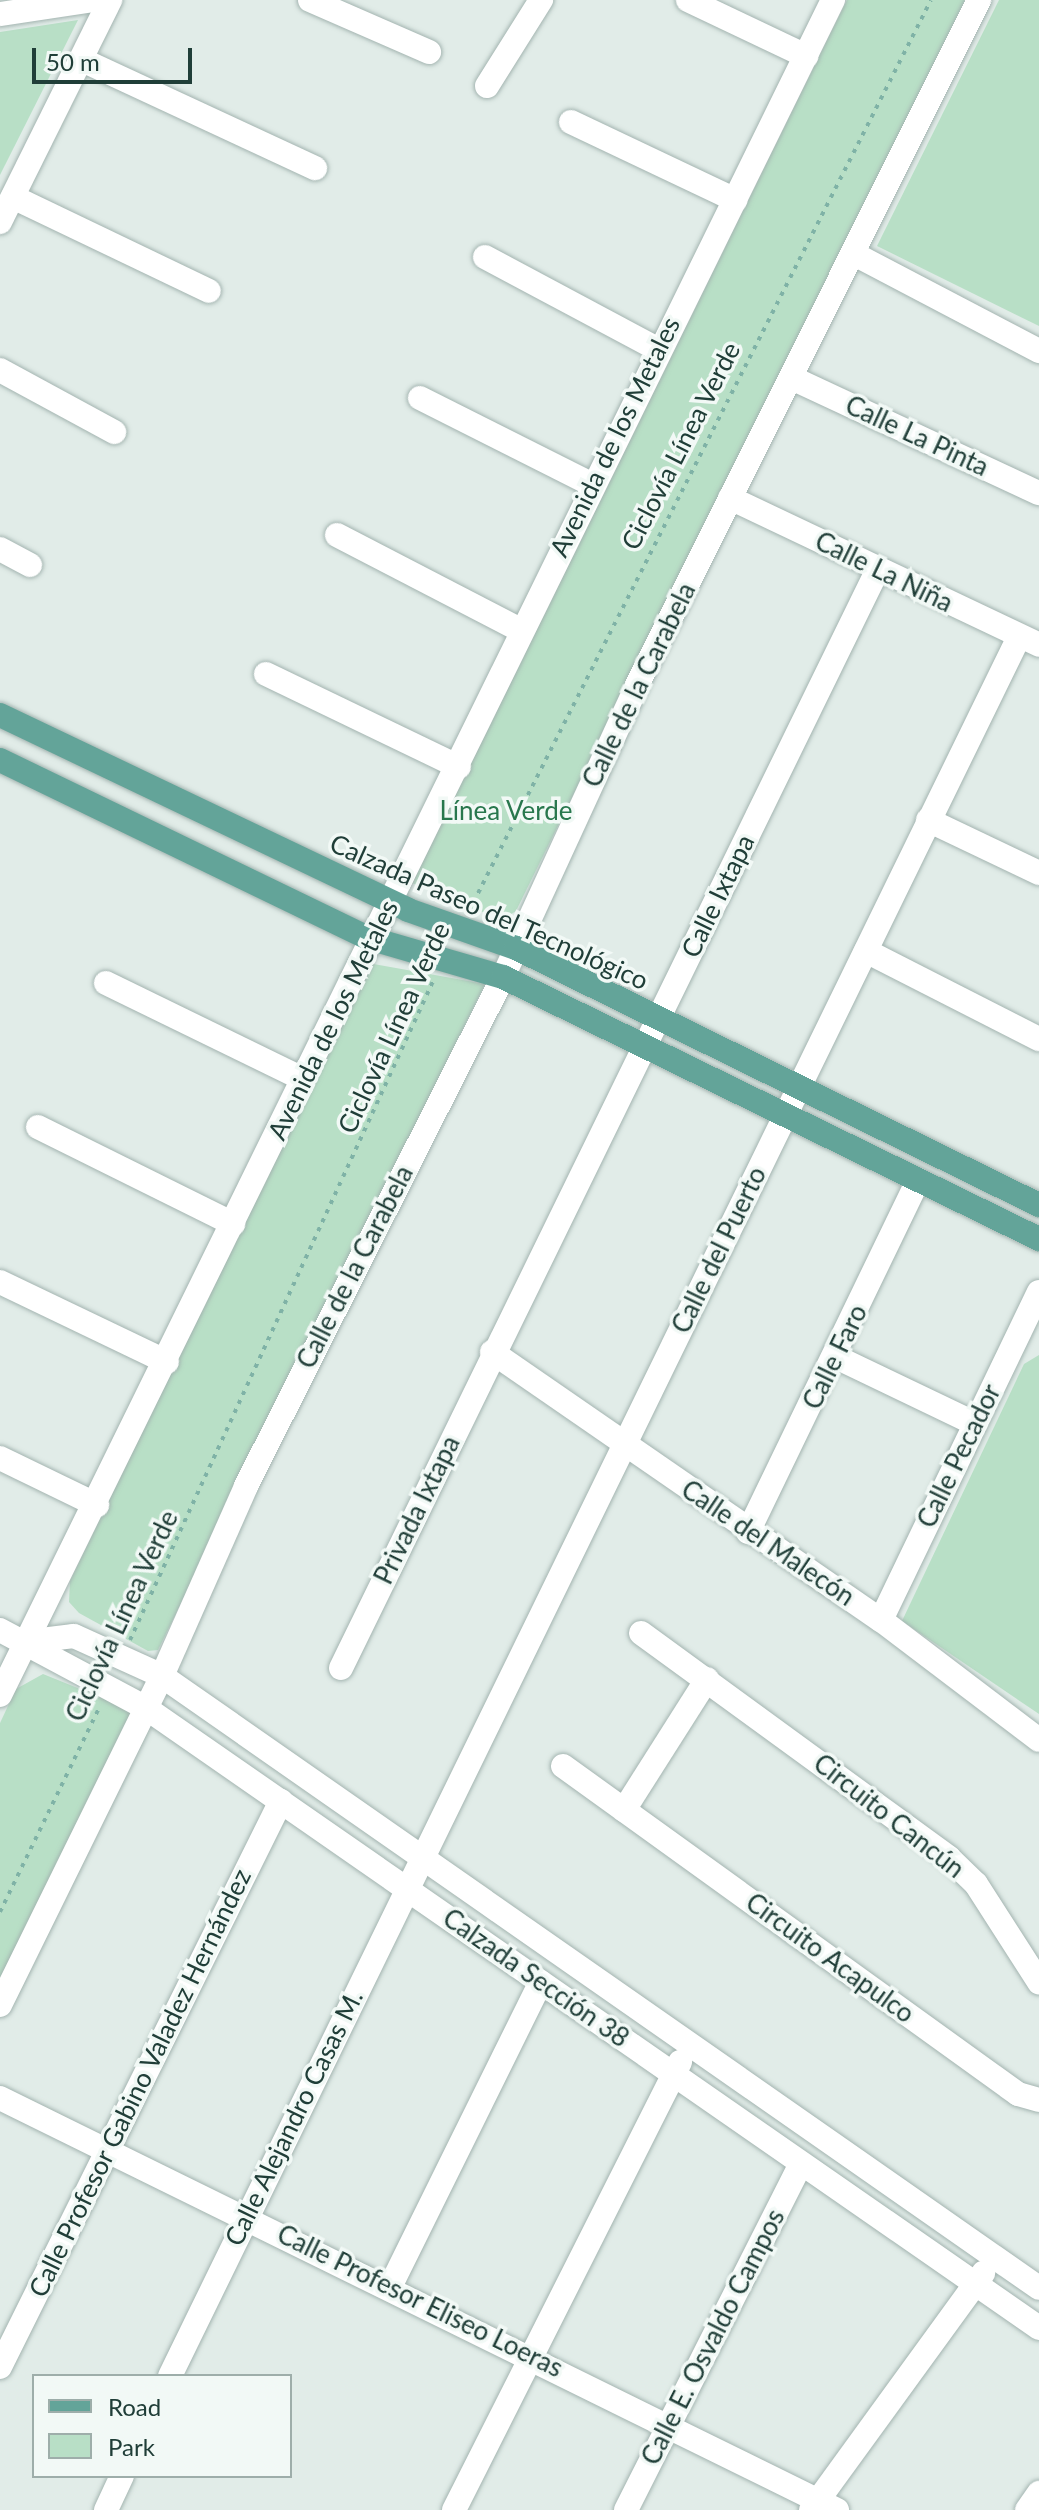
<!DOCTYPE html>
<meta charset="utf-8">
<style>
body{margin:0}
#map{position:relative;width:1039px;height:2510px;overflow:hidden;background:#e1ece8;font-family:Lato,sans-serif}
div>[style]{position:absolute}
.green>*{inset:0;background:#b8dfc6}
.path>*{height:4px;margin-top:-2px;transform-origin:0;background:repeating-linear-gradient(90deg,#7fb2a6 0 4px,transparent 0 10px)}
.roads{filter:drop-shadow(0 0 2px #a3b4b0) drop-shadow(0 0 2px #a3b4b0)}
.minor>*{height:24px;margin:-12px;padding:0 12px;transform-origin:12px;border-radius:12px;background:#fff}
.major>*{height:24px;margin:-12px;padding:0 12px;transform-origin:12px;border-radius:12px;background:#63a499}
span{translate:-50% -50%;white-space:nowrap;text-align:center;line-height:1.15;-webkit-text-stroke:7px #f2f9f6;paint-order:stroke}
.street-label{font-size:26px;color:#203e38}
.park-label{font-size:26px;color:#28774d}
.legend{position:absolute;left:32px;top:2374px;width:260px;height:104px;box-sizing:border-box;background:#f2f9f6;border:2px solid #9eaeaa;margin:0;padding:10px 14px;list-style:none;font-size:24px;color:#203e38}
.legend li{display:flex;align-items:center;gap:16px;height:40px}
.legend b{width:40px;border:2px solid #9eaeaa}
.scale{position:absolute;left:32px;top:48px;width:160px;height:36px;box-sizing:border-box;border:4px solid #203e38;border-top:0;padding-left:10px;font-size:24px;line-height:28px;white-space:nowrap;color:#203e38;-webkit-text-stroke:6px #f2f9f6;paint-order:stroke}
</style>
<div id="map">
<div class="green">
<div style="clip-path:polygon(847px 0,965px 0,516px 911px,502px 920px,412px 883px)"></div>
<div style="clip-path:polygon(999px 0,1039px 0,1039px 326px,877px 246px)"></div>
<div style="clip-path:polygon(78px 20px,0 175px,0 32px)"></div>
<div style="clip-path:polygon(368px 963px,485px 984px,158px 1650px,148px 1651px,79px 1613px,69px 1602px,70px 1581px)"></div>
<div style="clip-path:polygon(1039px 1355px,1039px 1714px,902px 1621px,1024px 1364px)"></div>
<div style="clip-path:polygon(43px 1674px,137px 1712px,0 1990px,0 1723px,16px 1689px)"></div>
</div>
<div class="path">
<div style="left:469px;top:911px;width:1021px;rotate:-63.11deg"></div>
<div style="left:130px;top:1640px;width:728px;rotate:-65.3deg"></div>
<div style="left:0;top:1912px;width:229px;rotate:-64.1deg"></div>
</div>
<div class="roads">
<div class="minor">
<div style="left:310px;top:0;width:130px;rotate:23.6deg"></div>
<div style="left:688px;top:0;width:131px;rotate:25.4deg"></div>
<div style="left:0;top:14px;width:95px;rotate:-8.5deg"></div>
<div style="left:82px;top:60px;width:257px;rotate:24.9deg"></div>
<div style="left:487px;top:86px;width:102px;rotate:-57.9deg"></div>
<div style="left:571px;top:122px;width:182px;rotate:25.4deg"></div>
<div style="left:13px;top:197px;width:217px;rotate:25.6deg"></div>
<div style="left:0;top:222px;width:248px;rotate:-63.6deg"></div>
<div style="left:856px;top:255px;width:207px;rotate:27.7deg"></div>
<div style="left:485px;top:257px;width:195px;rotate:28.1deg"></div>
<div style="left:0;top:370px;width:130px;rotate:28.5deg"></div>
<div style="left:794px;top:379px;width:270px;rotate:25deg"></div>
<div style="left:420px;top:398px;width:191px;rotate:26.7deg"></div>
<div style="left:730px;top:498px;width:342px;rotate:25.4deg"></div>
<div style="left:337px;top:535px;width:208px;rotate:27.4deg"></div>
<div style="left:0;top:549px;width:34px;rotate:28deg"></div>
<div style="left:266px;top:674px;width:214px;rotate:25.7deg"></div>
<div style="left:928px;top:820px;width:123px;rotate:25.5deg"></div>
<div style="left:866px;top:951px;width:194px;rotate:27deg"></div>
<div style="left:106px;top:983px;width:219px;rotate:26deg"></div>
<div style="left:38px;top:1127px;width:218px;rotate:26.4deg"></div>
<div style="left:0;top:1282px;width:185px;rotate:25.6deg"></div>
<div style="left:492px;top:1352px;width:472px;rotate:34.6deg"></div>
<div style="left:881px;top:1620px;width:198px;rotate:37.2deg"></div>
<div style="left:836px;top:1357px;width:153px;rotate:25.6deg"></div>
<div style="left:0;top:1458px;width:108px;rotate:25.9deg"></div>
<div style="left:748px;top:1532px;width:391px;rotate:-64.2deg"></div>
<div style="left:881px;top:1620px;width:364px;rotate:-64.3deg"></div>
<div style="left:0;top:1630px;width:166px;rotate:28.1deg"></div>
<div style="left:146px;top:1708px;width:1087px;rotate:34.77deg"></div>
<div style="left:641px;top:1633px;width:381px;rotate:36.1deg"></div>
<div style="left:949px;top:1858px;width:37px;rotate:44deg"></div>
<div style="left:976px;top:1884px;width:117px;rotate:57.3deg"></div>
<div style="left:25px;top:1642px;width:49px;rotate:-7deg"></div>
<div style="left:74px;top:1636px;width:97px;rotate:24.4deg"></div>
<div style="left:162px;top:1676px;width:1069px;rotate:34.91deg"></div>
<div style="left:341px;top:1668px;width:1223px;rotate:-63.96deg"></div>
<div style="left:0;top:1695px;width:1889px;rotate:-63.83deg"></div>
<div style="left:563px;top:1766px;width:561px;rotate:35.79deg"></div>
<div style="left:1018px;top:2094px;width:22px;rotate:16deg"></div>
<div style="left:624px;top:1810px;width:155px;rotate:-57.6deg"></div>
<div style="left:0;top:2005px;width:367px;rotate:-63.8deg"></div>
<div style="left:162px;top:1676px;width:208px;rotate:-66.1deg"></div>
<div style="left:246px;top:1486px;width:570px;rotate:-63.21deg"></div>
<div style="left:503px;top:977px;width:321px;rotate:-65.3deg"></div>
<div style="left:637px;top:685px;width:766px;rotate:-63.47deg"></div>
<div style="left:0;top:2098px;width:933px;rotate:26.21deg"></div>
<div style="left:390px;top:2287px;width:340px;rotate:-63.7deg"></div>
<div style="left:0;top:2367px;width:632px;rotate:-63.6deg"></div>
<div style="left:170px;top:2376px;width:1933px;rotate:-63.98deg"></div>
<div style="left:106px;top:2510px;width:38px;rotate:-65deg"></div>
<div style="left:454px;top:2510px;width:502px;rotate:-63.23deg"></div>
<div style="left:626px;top:2510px;width:388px;rotate:-63.2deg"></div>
<div style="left:811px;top:2510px;width:293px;rotate:-54deg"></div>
<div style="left:1027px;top:2510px;width:21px;rotate:-55deg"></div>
</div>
<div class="major">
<div style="left:0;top:715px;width:452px;rotate:25.5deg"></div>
<div style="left:408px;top:910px;width:114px;rotate:19.4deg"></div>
<div style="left:516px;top:948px;width:583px;rotate:26.17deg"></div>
<div style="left:0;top:760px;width:410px;rotate:25.8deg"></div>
<div style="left:369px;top:938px;width:140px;rotate:16.2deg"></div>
<div style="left:503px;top:977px;width:597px;rotate:26.05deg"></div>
</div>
</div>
<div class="street-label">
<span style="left:917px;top:436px;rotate:25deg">Calle La Pinta</span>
<span style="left:615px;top:437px;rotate:-64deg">Avenida de los Metales</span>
<span style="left:681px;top:446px;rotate:-63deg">Ciclovía Línea Verde</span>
<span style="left:884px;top:572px;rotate:26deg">Calle La Niña</span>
<span style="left:639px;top:685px;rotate:-64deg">Calle de la Carabela</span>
<span style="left:718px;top:896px;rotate:-64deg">Calle Ixtapa</span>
<span style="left:489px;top:912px;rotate:24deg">Calzada Paseo del Tecnológico</span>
<span style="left:333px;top:1020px;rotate:-64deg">Avenida de los Metales</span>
<span style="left:394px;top:1028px;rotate:-65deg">Ciclovía Línea Verde</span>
<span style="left:719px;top:1250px;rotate:-64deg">Calle del Puerto</span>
<span style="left:355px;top:1267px;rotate:-63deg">Calle de la Carabela</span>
<span style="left:835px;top:1357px;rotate:-64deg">Calle Faro</span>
<span style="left:959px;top:1456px;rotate:-64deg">Calle Pecador</span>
<span style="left:417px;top:1510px;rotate:-64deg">Privada Ixtapa</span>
<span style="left:768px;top:1543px;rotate:34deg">Calle del Malecón</span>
<span style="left:122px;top:1616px;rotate:-65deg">Ciclovía Línea Verde</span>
<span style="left:889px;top:1816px;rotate:38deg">Circuito Cancún</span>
<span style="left:830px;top:1958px;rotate:36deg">Circuito Acapulco</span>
<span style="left:536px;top:1978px;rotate:35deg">Calzada Sección 38</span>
<span style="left:140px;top:2083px;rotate:-64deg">Calle Profesor Gabino Valadez Hernández</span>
<span style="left:294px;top:2118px;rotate:-64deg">Calle Alejandro Casas M.</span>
<span style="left:420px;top:2301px;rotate:26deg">Calle Profesor Eliseo Loeras</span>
<span style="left:713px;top:2337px;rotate:-63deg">Calle E. Osvaldo Campos</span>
</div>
<div class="park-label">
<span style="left:506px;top:811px">Línea Verde</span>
</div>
<ul class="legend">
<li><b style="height:10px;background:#63a499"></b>Road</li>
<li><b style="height:22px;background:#b8dfc6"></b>Park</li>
</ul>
<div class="scale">50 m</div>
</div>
